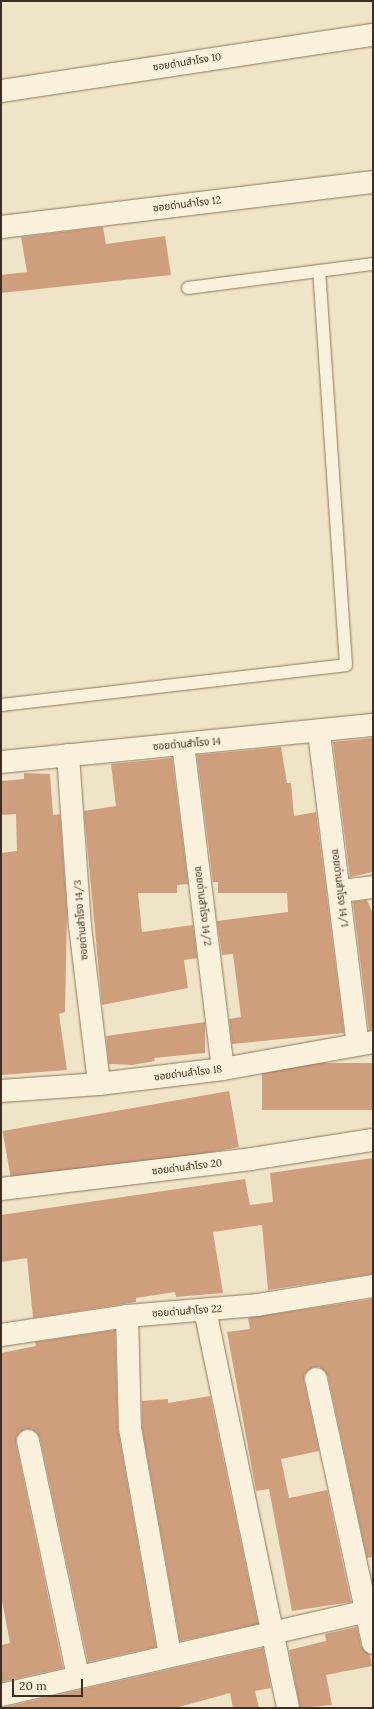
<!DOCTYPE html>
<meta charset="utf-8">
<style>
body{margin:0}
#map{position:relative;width:374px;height:1709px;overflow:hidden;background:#f0e4c8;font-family:Lora,"Noto Sans Thai",serif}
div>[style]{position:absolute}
.building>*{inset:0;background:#cf9f7d;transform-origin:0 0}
.roads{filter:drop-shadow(0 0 1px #8d765c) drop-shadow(0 0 1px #8d765c)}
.lane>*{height:12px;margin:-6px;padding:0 6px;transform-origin:6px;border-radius:6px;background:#faf1dc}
.street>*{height:22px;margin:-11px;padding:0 11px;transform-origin:11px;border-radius:11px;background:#faf1dc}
span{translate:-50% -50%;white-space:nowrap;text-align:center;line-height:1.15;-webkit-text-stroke:3px #f7eed8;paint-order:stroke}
.street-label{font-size:10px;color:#3d2e20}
.frame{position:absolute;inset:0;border:2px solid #3d2e20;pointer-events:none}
.scale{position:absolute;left:12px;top:1679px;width:71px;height:18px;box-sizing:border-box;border:2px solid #3d2e20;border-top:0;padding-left:5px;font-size:12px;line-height:14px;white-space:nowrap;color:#3d2e20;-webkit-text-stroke:3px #f7eed8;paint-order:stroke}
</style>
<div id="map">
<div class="building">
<div style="clip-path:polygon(103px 227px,106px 244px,165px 236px,171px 275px,1px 293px,1px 275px,27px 272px,21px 237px)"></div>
<div style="clip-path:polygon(373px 738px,373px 872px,350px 877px,333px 742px)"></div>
<div style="clip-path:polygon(281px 747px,287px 783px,291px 783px,294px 816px,316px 812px,344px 1033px,232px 1044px,229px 1019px,241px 1017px,233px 954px,222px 955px,217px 921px,288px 912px,287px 893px,218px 893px,218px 882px,213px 882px,197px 755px)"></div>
<div style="clip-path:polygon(172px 758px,188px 884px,177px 885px,177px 893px,138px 893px,142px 932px,193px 925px,197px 958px,184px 960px,188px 988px,102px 1005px,84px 811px,116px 806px,111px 764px)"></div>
<div style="clip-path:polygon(24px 773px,50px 774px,53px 815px,60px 814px,67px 914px,65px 1012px,59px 1014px,67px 1070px,1px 1075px,1px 853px,17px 851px,16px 814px,1px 815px,1px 781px,24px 779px)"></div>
<div style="clip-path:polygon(367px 900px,373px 914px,373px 1029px,369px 1030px,353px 902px)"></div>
<div style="clip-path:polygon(205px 1022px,205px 1053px,154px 1058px,155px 1061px,132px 1065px,109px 1064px,106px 1036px)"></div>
<div style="left:373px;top:1063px;width:47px;height:111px;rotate:90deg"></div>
<div style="left:229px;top:1091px;width:57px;height:230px;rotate:80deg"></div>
<div style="clip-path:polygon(373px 1158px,373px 1274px,268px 1290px,262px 1225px,213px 1232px,223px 1293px,176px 1297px,175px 1292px,136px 1298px,136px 1302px,33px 1318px,27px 1258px,1px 1262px,1px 1215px,245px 1179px,250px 1205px,273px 1202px,270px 1173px)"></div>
<div style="clip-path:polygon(373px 1299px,373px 1557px,367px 1558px,328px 1376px,320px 1367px,313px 1367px,304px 1375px,304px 1381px,319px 1451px,281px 1459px,289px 1498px,327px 1490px,351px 1602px,292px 1611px,269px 1489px,256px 1491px,227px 1332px,250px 1329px,248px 1318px)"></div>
<div style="clip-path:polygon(115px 1330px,118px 1430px,156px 1647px,88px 1662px,40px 1438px,32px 1429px,25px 1429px,16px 1437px,16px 1444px,63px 1668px,1px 1682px,1px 1645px,10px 1643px,1px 1595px,1px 1353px,36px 1346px,35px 1342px)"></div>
<div style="clip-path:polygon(210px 1396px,258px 1624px,180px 1641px,142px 1427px,142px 1401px,168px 1399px,168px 1403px)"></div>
<div style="clip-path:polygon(357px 1627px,361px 1646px,370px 1655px,372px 1666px,326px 1675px,332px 1705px,300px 1708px,289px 1650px,326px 1641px,325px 1634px)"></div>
<div style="clip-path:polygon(263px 1648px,271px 1688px,255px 1691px,259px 1708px,233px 1708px,230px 1693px,175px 1708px,1px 1708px)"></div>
</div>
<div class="roads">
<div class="lane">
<div style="left:188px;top:288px;width:187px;rotate:-7.4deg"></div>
<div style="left:1px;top:705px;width:347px;rotate:-6.6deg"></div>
<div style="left:346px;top:665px;width:395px;rotate:-93.9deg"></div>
</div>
<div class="street">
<div style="left:1px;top:91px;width:376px;rotate:-8.6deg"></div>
<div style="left:1px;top:227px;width:375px;rotate:-6.9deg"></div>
<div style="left:319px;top:733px;width:314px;rotate:82.9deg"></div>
<div style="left:183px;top:744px;width:327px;rotate:83deg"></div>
<div style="left:68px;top:755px;width:171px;rotate:86deg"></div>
<div style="left:80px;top:926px;width:159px;rotate:83.1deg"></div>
<div style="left:1px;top:762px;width:374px;rotate:-5.7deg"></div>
<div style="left:341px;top:891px;width:32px;rotate:-7deg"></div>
<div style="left:1px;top:1091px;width:98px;rotate:-4.1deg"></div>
<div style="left:99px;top:1084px;width:125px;rotate:-6.9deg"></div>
<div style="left:223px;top:1069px;width:152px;rotate:-10.2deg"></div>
<div style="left:1px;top:1189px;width:252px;rotate:-6.8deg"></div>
<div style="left:251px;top:1159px;width:123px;rotate:-8.9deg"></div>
<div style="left:205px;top:1310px;width:407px;rotate:78.2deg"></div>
<div style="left:127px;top:1316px;width:112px;rotate:88.5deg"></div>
<div style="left:130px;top:1428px;width:230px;rotate:80deg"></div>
<div style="left:1px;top:1335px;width:127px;rotate:-8.6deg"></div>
<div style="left:127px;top:1316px;width:130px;rotate:-4.8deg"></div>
<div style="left:257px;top:1305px;width:118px;rotate:-9.3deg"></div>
<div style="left:316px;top:1379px;width:270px;rotate:77.8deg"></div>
<div style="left:28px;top:1441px;width:241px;rotate:78deg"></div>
<div style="left:1px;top:1695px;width:382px;rotate:-12.9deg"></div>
</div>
</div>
<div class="street-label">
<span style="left:187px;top:62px;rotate:-9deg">ซอยด่านสำโรง 10</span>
<span style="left:187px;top:204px;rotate:-7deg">ซอยด่านสำโรง 12</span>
<span style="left:187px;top:744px;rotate:-5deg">ซอยด่านสำโรง 14</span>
<span style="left:340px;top:888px;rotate:83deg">ซอยด่านสำโรง 14/1</span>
<span style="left:203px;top:906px;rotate:83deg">ซอยด่านสำโรง 14/2</span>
<span style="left:81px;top:920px;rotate:-95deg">ซอยด่านสำโรง 14/3</span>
<span style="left:188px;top:1073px;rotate:-7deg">ซอยด่านสำโรง 18</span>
<span style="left:187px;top:1167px;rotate:-7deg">ซอยด่านสำโรง 20</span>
<span style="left:187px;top:1311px;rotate:-4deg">ซอยด่านสำโรง 22</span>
</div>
<div class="frame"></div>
<div class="scale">20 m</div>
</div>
